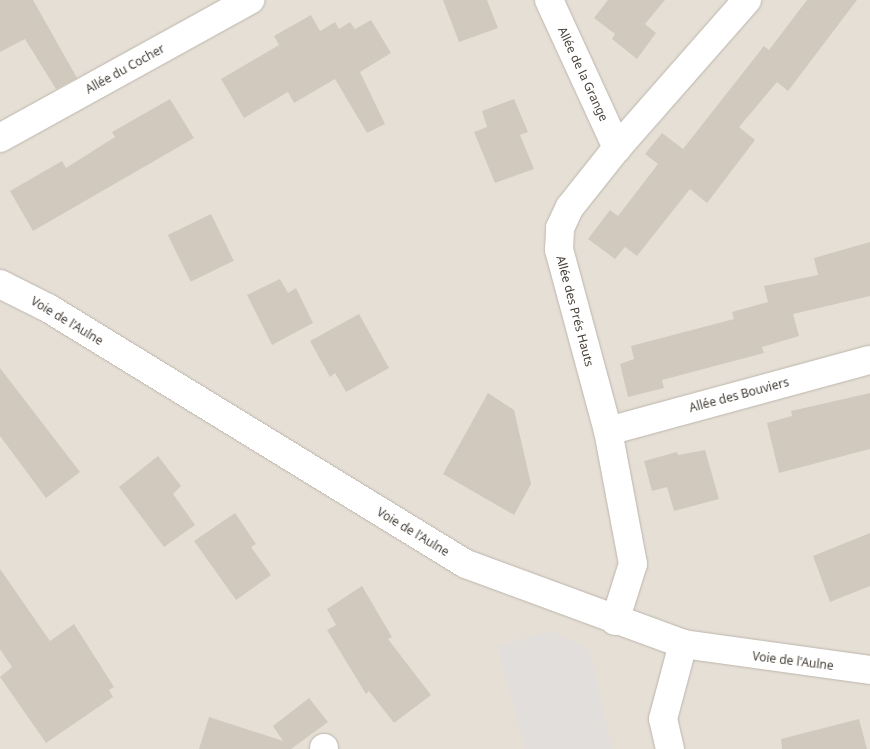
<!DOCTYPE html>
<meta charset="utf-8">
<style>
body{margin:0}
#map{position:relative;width:870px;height:749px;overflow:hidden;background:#f2eee8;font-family:"Noto Sans",sans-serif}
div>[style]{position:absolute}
.residential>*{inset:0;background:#e5dfd6;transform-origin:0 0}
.parking>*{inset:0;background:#e1dedc}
.building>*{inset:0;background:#d2c9be;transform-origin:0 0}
.roads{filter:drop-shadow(0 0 1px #bdb5ab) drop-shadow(0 0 1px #bdb5ab)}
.minor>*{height:28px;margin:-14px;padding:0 14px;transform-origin:14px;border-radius:14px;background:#fff}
span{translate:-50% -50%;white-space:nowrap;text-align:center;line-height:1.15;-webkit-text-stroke:4px #fff;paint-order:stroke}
.street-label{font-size:12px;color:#453e37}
</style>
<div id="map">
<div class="residential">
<div style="left:0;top:0;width:870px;height:749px"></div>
</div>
<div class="parking">
<div style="clip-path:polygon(552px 631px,589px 649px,612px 749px,526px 749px,497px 646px)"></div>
</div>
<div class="building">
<div style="clip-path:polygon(0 0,33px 0,77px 78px,56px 89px,25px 39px,0 52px)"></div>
<div style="clip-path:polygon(443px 0,487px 0,498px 28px,459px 42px)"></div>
<div style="clip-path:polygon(608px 0,665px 0,645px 24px,656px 33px,637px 59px,612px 39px,615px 34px,594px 18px)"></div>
<div style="clip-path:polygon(807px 0,857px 0,788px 91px,777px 82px,739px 127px,755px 140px,707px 203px,690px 189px,637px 256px,625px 247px,615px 259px,588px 239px,610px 210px,618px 216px,658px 164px,645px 154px,662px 133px,683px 149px,764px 46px,769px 50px)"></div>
<div style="clip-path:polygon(311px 15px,320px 31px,335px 22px,339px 29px,350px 22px,355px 29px,371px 20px,391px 53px,360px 72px,385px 124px,367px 133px,335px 79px,294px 103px,288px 92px,244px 118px,221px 79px,279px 45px,274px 36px)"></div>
<div style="clip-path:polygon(170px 99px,194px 138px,33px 231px,10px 191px,62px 161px,66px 168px,115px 137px,112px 132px)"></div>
<div style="clip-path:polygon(514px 99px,528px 132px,520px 135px,534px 169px,495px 183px,474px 132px,487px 127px,482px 111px)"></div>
<div style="left:211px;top:214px;width:52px;height:48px;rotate:64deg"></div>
<div style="clip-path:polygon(870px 242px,870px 296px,793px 314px,799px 336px,762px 347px,764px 353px,662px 380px,664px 388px,628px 397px,620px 364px,634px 359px,631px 346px,734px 319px,732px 312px,768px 302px,764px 286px,818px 275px,814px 258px)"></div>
<div style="clip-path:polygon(280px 279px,288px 293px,296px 288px,313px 323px,272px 345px,247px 295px)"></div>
<div style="clip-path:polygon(359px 314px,389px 368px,346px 392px,335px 373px,330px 377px,310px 341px)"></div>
<div style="clip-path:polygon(0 368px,80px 472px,46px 498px,0 436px)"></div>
<div style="clip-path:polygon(488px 393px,514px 410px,531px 484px,514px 515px,443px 474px)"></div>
<div style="clip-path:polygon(870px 393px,870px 449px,779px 473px,767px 423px,792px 416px,791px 411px)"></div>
<div style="clip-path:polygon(705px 450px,719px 499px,674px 511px,667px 487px,652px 491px,644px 461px,677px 452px,678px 455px)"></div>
<div style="clip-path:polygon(158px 456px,181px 486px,173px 494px,195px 525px,164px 547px,119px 487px)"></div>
<div style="clip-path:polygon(235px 513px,256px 544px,251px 547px,271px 575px,236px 600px,194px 541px)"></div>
<div style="clip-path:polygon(870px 533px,870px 586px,830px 602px,813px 556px)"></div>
<div style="clip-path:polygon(0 569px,50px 641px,74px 624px,114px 687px,109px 690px,113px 697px,46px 743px,0 677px,12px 667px,0 649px)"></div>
<div style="clip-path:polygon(362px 586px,392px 637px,388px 639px,431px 695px,394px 723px,369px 691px,366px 694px,327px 630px,336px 625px,327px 609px)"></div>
<div style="clip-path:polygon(309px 698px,328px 722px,291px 749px,199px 749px,209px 717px,283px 741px,273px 726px)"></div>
<div style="clip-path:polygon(859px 719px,867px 749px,782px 749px,781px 739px)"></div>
</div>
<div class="roads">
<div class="minor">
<div style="left:549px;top:0;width:163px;rotate:65.3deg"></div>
<div style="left:0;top:138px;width:286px;rotate:-28.9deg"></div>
<div style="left:0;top:284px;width:54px;rotate:26.6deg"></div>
<div style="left:48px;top:308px;width:490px;rotate:31.5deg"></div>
<div style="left:466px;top:564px;width:231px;rotate:20.2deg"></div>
<div style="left:683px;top:644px;width:189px;rotate:7.9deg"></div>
<div style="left:608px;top:431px;width:271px;rotate:-15.2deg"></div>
<div style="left:615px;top:621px;width:60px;rotate:-72.5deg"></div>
<div style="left:633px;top:564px;width:135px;rotate:-100.6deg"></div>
<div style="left:608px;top:431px;width:188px;rotate:-105.1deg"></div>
<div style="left:559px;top:250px;width:22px;rotate:-87deg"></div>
<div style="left:560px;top:228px;width:23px;rotate:-65deg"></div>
<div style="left:570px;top:207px;width:75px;rotate:-51.5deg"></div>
<div style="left:617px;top:148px;width:197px;rotate:-48.7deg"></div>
<div style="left:324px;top:748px;width:1px;rotate:90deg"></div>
<div style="left:670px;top:749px;width:31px;rotate:-103deg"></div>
<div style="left:663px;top:719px;width:78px;rotate:-75.1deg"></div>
</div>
</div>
<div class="street-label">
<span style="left:125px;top:69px;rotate:-29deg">Allée du Cocher</span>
<span style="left:583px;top:74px;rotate:65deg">Allée de la Grange</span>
<span style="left:575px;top:311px;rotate:75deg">Allée des Prés Hauts</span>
<span style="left:67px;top:321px;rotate:31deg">Voie de l'Aulne</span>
<span style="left:739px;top:395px;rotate:-15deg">Allée des Bouviers</span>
<span style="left:413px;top:532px;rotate:31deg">Voie de l'Aulne</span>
<span style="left:793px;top:661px;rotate:7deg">Voie de l'Aulne</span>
</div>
</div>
